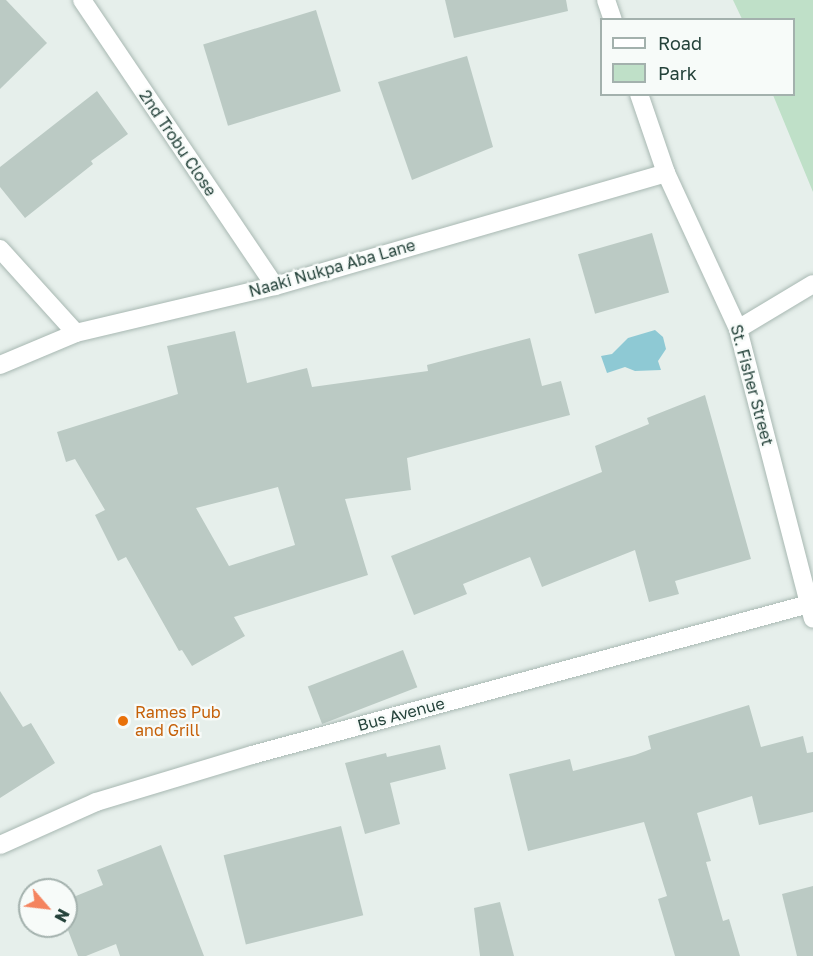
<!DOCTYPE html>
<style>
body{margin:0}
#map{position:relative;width:813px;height:956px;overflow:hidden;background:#e6efeb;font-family:"Golos Text",sans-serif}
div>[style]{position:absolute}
.green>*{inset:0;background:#bfe0c8}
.water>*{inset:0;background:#8ec9d4}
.building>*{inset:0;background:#bbcac4;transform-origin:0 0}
.roads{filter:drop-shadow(0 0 2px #a8b8b2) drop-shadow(0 0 2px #a8b8b2)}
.minor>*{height:18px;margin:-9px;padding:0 9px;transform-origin:9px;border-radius:9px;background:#fff}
.dots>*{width:16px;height:16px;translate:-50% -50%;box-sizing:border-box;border:3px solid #f7fbf9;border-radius:50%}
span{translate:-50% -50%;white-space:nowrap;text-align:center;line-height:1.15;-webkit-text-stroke:4.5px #f7fbf9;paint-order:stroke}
.street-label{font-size:16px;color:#24423a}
.food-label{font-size:16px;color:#c56008}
.left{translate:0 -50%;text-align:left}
.legend{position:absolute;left:600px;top:18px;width:195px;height:78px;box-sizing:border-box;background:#f7fbf9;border:2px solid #a3b1ad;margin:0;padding:8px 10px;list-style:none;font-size:18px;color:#24423a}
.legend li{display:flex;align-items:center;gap:12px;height:30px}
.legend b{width:30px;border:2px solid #a3b1ad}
.north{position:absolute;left:18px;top:878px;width:60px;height:60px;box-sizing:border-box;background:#f7fbf9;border:2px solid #a3b1ad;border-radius:50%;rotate:118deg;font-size:16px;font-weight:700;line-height:24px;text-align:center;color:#24423a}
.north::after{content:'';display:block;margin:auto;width:21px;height:27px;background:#f4845f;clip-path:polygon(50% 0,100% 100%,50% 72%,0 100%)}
</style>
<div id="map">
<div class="green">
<div style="clip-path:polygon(733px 0,813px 0,813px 192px,773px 95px,794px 94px,794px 20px,742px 19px)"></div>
</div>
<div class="water">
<div style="clip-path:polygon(655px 330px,663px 337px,666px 349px,658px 361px,661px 370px,635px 371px,625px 367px,607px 373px,601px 356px,612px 354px,628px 338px)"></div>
</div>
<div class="building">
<div style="clip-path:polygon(0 0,6px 0,47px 43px,0 89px)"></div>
<div style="clip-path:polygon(445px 0,566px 0,568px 11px,454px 38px)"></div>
<div style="left:316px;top:10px;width:85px;height:118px;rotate:73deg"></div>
<div style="clip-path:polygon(467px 56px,493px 147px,412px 180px,378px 82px)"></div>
<div style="clip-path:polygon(97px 91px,128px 134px,91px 161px,93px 164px,25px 218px,0 187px,0 167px)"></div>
<div style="left:652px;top:233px;width:62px;height:77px;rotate:74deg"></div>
<div style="clip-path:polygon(evenodd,235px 331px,247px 383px,307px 368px,312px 387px,428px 371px,427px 365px,530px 338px,542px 386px,561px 381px,570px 415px,407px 458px,411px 490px,345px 499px,368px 575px,234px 617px,245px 636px,192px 666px,182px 650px,179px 651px,126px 557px,118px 561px,95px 515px,105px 510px,75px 459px,66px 462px,57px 432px,178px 394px,167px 346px,235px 331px,278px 487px,295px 545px,229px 566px,196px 508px,278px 487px)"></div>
<div style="clip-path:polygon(705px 395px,751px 559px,675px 581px,679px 594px,649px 602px,635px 550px,542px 587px,530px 557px,463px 584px,467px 594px,414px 615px,391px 556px,602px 472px,595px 446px,649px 424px,647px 418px)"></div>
<div style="left:403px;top:650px;width:40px;height:102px;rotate:69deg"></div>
<div style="clip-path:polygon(0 691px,23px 727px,31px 723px,55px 763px,0 798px)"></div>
<div style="clip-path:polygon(749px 705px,761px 747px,803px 736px,807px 753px,813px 752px,813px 812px,759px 825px,752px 796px,697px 813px,711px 861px,706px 862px,723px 921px,729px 919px,740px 956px,675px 956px,658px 899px,667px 896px,644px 822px,528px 851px,509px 774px,570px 759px,573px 771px,635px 755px,651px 749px,648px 736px)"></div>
<div style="clip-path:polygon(440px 745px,446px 769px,390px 783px,400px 824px,365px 834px,345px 763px,386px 753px,387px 757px)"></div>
<div style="left:341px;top:826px;width:92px;height:121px;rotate:76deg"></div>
<div style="clip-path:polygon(161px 845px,204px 956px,120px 956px,116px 944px,86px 956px,78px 956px,66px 925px,66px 900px,103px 885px,97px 870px)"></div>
<div style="clip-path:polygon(813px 886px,813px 956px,797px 956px,782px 894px)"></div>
<div style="clip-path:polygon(500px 902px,514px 956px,480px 956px,474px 908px)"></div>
</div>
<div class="roads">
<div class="minor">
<div style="left:82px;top:0;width:345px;rotate:56deg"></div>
<div style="left:606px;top:0;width:21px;rotate:71deg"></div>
<div style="left:639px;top:94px;width:83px;rotate:71.1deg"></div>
<div style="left:666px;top:173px;width:172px;rotate:65.2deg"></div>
<div style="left:738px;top:329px;width:299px;rotate:75.5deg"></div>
<div style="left:0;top:249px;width:113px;rotate:47.9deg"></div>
<div style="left:738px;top:329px;width:87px;rotate:-31deg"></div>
<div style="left:0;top:365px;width:82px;rotate:-22.8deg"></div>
<div style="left:76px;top:333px;width:204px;rotate:-13.3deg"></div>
<div style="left:275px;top:286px;width:407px;rotate:-16.1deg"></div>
<div style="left:0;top:845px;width:105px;rotate:-24.1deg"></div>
<div style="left:96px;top:802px;width:163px;rotate:-16.8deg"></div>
<div style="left:252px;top:755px;width:577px;rotate:-15.17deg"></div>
</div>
</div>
<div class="dots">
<div style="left:123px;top:721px;background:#e8710a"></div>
</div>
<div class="street-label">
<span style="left:178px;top:143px;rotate:56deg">2nd Trobu Close</span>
<span style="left:332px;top:268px;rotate:-16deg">Naaki Nukpa Aba Lane</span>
<span style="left:752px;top:385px;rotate:75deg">St. Fisher Street</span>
<span style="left:401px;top:714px;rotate:-15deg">Bus Avenue</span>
</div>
<div class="food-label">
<span class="left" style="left:135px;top:721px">Rames Pub<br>and Grill</span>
</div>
<ul class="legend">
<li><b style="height:8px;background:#fff"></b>Road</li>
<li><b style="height:16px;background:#bfe0c8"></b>Park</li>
</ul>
<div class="north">N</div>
</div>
